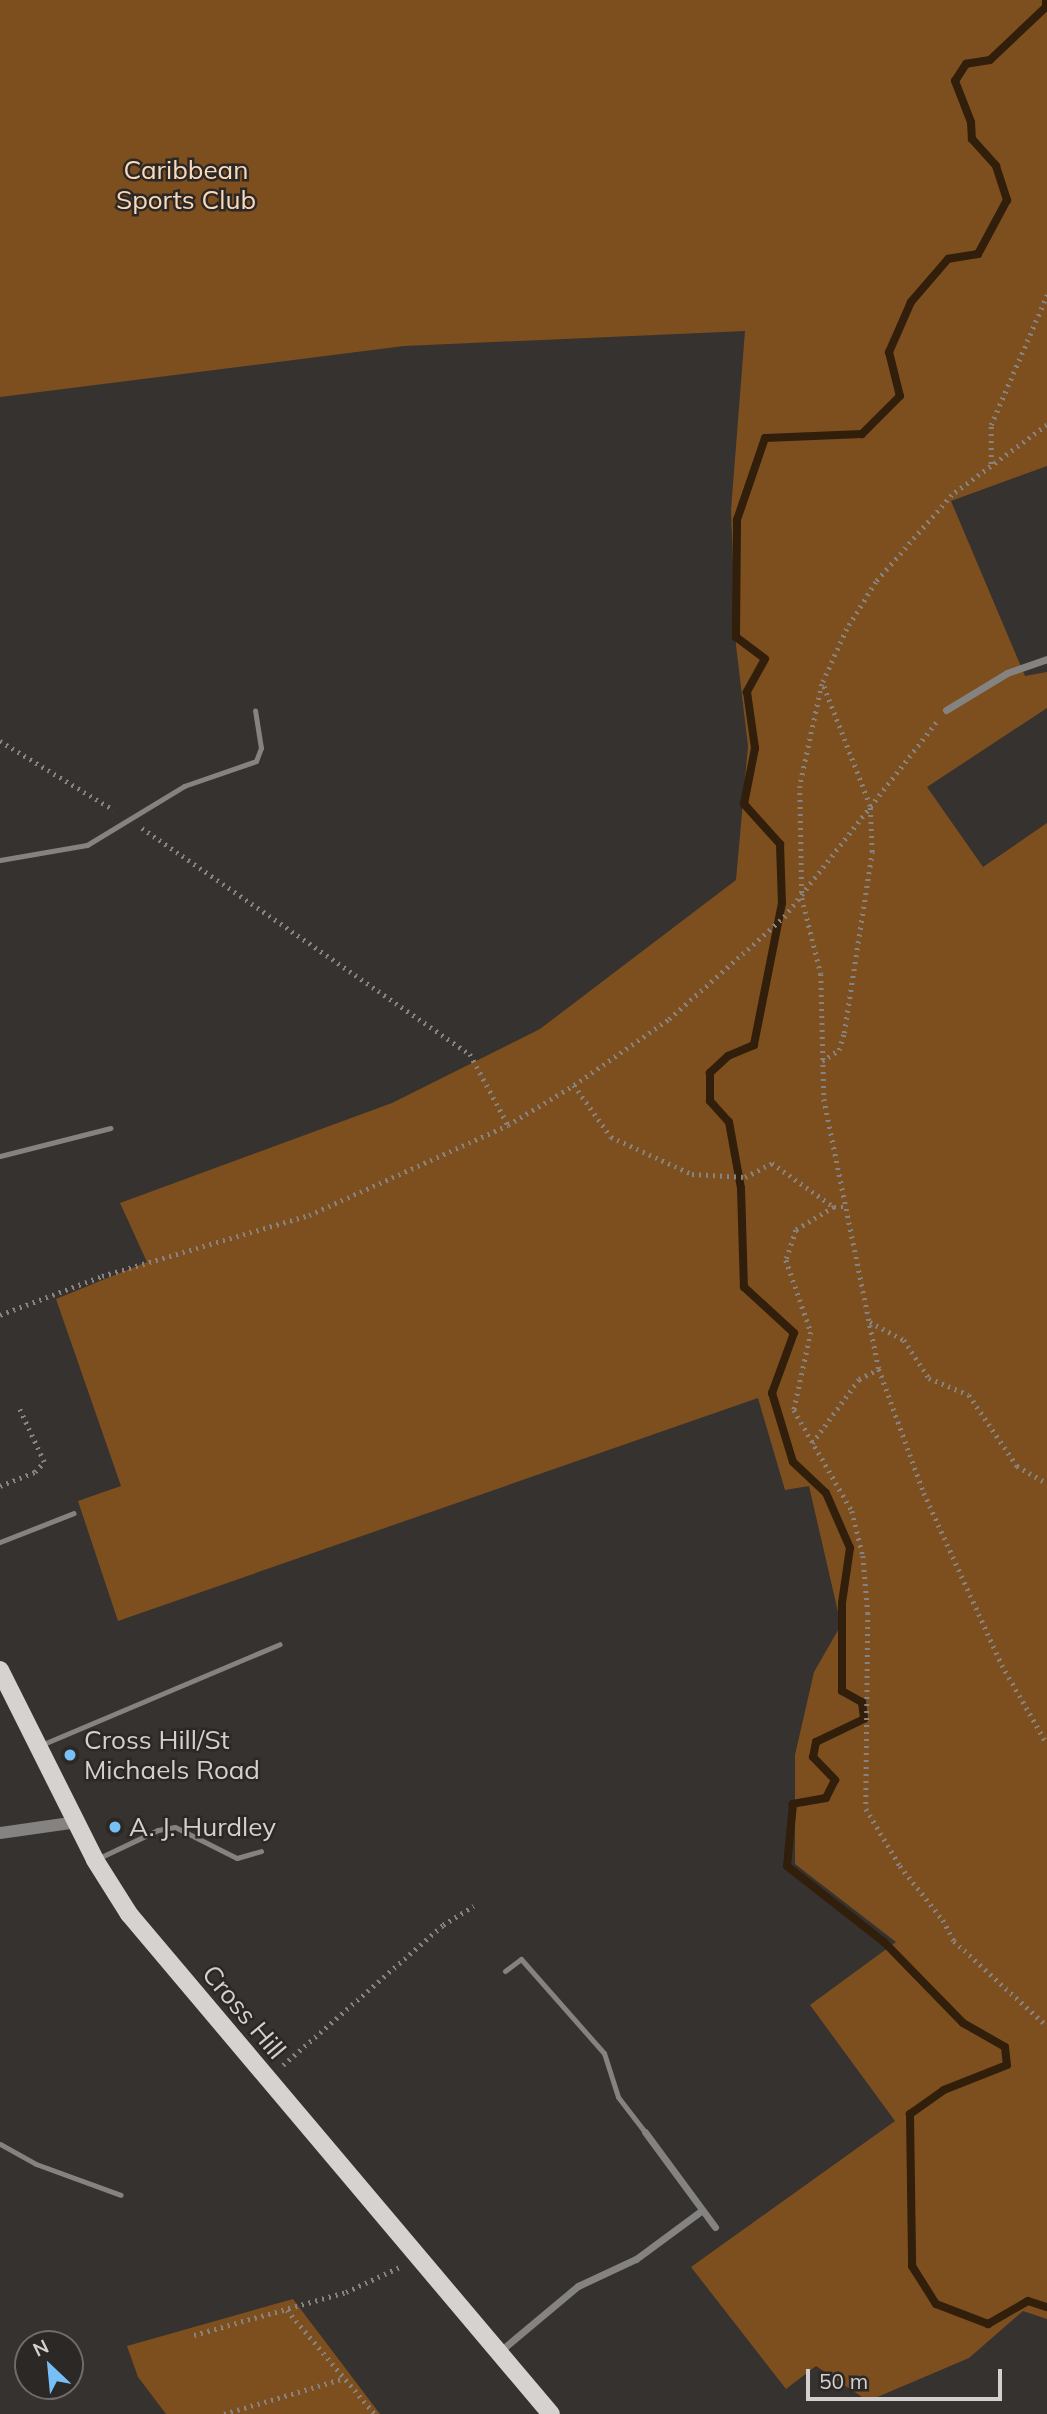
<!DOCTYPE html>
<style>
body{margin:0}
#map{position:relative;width:1047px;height:2414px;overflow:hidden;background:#36322f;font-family:Mulish,sans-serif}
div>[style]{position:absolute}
.green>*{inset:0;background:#7d4f1f}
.stream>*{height:8px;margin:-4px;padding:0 4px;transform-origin:4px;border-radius:4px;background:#311e0b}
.path>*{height:4.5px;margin-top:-2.25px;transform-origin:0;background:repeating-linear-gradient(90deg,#878381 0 2px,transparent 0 7px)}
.service>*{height:5px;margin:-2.5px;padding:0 2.5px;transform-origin:2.5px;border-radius:2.5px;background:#848381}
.minor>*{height:7px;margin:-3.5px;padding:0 3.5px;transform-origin:3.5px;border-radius:3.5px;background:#848381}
.tertiary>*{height:12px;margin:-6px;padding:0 6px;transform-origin:6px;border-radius:6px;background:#848381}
.primary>*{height:18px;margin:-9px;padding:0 9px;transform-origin:9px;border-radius:9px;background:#d6d2cf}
.dots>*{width:19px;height:19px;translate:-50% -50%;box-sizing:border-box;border:4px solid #2c2825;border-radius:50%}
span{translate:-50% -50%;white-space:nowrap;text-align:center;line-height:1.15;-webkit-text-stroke:5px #2c2825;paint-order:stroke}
.park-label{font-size:26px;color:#fad8ba}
.poi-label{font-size:26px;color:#d3d0cf}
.left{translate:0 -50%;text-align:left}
.street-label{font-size:26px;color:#d3d0cf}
.north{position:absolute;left:14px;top:2330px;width:70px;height:70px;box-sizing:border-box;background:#2c2825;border:2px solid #6f6b69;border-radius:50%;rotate:334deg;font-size:19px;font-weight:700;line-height:28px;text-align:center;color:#d3d0cf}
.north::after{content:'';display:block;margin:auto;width:24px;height:32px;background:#77bff7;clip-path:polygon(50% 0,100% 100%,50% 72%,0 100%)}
.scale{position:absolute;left:806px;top:2369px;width:196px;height:32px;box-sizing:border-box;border:4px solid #d3d0cf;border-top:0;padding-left:9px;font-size:21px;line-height:24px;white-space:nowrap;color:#d3d0cf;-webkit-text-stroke:5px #2c2825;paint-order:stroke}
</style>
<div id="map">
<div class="green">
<div style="clip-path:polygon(0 0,1047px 0,1047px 466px,951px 501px,1025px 676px,1047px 672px,1047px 708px,927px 787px,983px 867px,1047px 823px,1047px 2319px,1023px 2311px,969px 2358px,868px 2401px,816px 2366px,786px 2389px,691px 2267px,895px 2121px,810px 2005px,896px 1942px,795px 1864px,795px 1755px,814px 1672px,841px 1625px,809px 1486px,785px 1490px,758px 1398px,118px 1621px,78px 1501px,121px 1486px,56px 1299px,147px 1262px,120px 1203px,392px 1103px,540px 1029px,736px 880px,748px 746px,736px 645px,731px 510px,745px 331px,404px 346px,0 397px)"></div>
<div style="clip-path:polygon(293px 2299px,380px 2414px,166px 2414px,138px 2377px,127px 2346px)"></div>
</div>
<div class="stream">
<div style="left:1046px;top:0;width:7px;rotate:90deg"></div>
<div style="left:1046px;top:7px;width:77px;rotate:136.6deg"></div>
<div style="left:990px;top:60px;width:24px;rotate:171deg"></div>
<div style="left:966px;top:64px;width:20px;rotate:123deg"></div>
<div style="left:955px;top:81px;width:44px;rotate:68.7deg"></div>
<div style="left:971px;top:122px;width:17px;rotate:87deg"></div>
<div style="left:972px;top:139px;width:36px;rotate:48deg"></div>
<div style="left:996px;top:166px;width:36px;rotate:72deg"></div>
<div style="left:1007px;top:200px;width:61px;rotate:118.2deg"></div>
<div style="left:978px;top:254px;width:30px;rotate:171deg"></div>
<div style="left:948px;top:259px;width:57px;rotate:130.7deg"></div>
<div style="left:911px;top:302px;width:55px;rotate:113.7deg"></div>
<div style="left:889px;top:352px;width:45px;rotate:76deg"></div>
<div style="left:900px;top:396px;width:54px;rotate:135deg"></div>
<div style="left:862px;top:434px;width:97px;rotate:177.6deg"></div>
<div style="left:765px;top:438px;width:87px;rotate:108.9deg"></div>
<div style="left:737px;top:520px;width:117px;rotate:90.5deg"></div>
<div style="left:736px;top:637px;width:36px;rotate:37deg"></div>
<div style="left:765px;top:659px;width:38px;rotate:119deg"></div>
<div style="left:747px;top:692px;width:57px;rotate:81.9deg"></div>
<div style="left:755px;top:748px;width:57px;rotate:101.1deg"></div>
<div style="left:744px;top:804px;width:54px;rotate:48deg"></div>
<div style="left:780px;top:844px;width:59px;rotate:88.1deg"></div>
<div style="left:782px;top:903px;width:145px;rotate:101.2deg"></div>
<div style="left:754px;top:1045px;width:28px;rotate:157deg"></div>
<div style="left:728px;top:1056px;width:25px;rotate:137deg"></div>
<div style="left:710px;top:1073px;width:28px;rotate:90deg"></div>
<div style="left:710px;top:1101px;width:28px;rotate:48deg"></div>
<div style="left:729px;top:1122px;width:67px;rotate:79.7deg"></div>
<div style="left:741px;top:1188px;width:99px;rotate:88.3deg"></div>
<div style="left:744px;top:1287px;width:68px;rotate:42.6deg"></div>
<div style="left:794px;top:1333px;width:64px;rotate:110.1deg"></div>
<div style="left:772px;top:1393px;width:72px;rotate:73.1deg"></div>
<div style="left:793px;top:1462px;width:45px;rotate:43.2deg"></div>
<div style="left:826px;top:1493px;width:60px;rotate:66.4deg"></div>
<div style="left:850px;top:1548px;width:56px;rotate:98.3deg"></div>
<div style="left:842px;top:1603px;width:88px;rotate:90deg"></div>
<div style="left:842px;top:1691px;width:23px;rotate:29deg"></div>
<div style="left:862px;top:1702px;width:17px;rotate:83deg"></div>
<div style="left:864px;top:1719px;width:53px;rotate:154.4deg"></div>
<div style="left:816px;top:1742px;width:15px;rotate:101deg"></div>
<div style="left:813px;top:1757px;width:32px;rotate:46deg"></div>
<div style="left:835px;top:1780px;width:20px;rotate:117deg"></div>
<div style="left:826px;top:1798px;width:34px;rotate:170deg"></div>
<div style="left:793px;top:1804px;width:62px;rotate:95.5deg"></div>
<div style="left:787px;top:1866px;width:123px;rotate:38.1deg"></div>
<div style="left:884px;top:1942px;width:113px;rotate:45.7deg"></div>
<div style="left:963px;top:2023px;width:48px;rotate:29.7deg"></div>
<div style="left:1005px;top:2047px;width:18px;rotate:84deg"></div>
<div style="left:1007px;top:2065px;width:68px;rotate:158.4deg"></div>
<div style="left:944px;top:2090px;width:42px;rotate:144.8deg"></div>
<div style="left:910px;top:2114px;width:152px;rotate:89.2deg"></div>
<div style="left:912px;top:2266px;width:45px;rotate:57.7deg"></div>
<div style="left:936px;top:2304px;width:56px;rotate:21deg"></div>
<div style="left:988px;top:2324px;width:46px;rotate:-29.9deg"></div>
<div style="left:1028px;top:2301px;width:20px;rotate:18deg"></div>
</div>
<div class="path">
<div style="left:1047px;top:425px;width:118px;rotate:143.6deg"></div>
<div style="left:952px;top:495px;width:116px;rotate:131.1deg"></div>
<div style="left:876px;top:582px;width:55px;rotate:121.7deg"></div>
<div style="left:847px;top:629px;width:60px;rotate:114.4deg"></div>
<div style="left:822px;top:684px;width:104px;rotate:102.2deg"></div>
<div style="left:800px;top:786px;width:112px;rotate:89deg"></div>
<div style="left:802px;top:898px;width:78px;rotate:76deg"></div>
<div style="left:821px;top:974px;width:125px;rotate:88.6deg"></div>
<div style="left:824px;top:1099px;width:276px;rotate:78.5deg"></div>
<div style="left:879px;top:1369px;width:132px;rotate:70.1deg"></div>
<div style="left:924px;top:1493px;width:189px;rotate:65.6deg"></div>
<div style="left:1002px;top:1665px;width:91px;rotate:60.3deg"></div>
<div style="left:991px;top:464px;width:39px;rotate:-90deg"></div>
<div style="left:991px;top:425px;width:142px;rotate:-66.7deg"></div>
<div style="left:0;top:741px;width:133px;rotate:31.2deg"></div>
<div style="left:142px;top:828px;width:398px;rotate:34.6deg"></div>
<div style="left:470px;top:1054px;width:81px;rotate:61.8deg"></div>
<div style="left:822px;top:1061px;width:20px;rotate:-33deg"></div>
<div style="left:839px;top:1050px;width:18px;rotate:-74deg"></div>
<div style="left:844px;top:1033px;width:183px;rotate:-81.2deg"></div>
<div style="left:872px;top:852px;width:46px;rotate:-92.5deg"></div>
<div style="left:870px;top:806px;width:130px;rotate:-111.2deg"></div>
<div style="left:574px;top:1085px;width:64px;rotate:54.6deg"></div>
<div style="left:611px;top:1137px;width:89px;rotate:24.6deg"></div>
<div style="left:692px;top:1174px;width:53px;rotate:3.2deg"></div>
<div style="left:745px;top:1177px;width:30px;rotate:-27deg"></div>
<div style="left:772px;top:1163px;width:76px;rotate:35.4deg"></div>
<div style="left:834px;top:1207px;width:11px"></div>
<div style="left:834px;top:1207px;width:44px;rotate:148.8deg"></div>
<div style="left:796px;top:1230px;width:32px;rotate:108deg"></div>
<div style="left:786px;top:1260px;width:76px;rotate:70.9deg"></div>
<div style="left:811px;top:1332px;width:80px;rotate:102.3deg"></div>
<div style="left:794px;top:1410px;width:116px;rotate:60.1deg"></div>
<div style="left:852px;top:1511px;width:46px;rotate:76.3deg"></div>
<div style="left:863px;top:1556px;width:57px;rotate:85deg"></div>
<div style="left:868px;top:1613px;width:196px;rotate:90.6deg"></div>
<div style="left:866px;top:1809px;width:66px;rotate:59.2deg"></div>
<div style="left:900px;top:1866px;width:69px;rotate:51.5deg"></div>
<div style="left:943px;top:1920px;width:24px;rotate:62deg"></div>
<div style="left:954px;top:1941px;width:126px;rotate:42.4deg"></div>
<div style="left:0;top:1315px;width:109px;rotate:-20.9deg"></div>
<div style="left:102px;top:1276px;width:216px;rotate:-16.4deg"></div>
<div style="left:309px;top:1215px;width:218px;rotate:-24.3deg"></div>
<div style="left:508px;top:1125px;width:77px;rotate:-31.2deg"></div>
<div style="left:574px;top:1085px;width:116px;rotate:-34.8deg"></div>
<div style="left:669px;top:1019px;width:154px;rotate:-41.6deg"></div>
<div style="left:784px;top:917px;width:249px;rotate:-52deg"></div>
<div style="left:870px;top:1322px;width:38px;rotate:28deg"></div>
<div style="left:904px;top:1340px;width:45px;rotate:56.7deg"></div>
<div style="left:929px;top:1378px;width:43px;rotate:23deg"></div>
<div style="left:969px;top:1395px;width:86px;rotate:55.9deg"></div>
<div style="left:1017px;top:1466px;width:34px;rotate:30deg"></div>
<div style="left:812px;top:1443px;width:79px;rotate:-53.7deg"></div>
<div style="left:859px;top:1379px;width:22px;rotate:-27deg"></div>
<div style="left:0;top:1486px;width:38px;rotate:-22deg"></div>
<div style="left:35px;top:1472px;width:13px;rotate:-48deg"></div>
<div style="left:44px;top:1462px;width:60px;rotate:-114.8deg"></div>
<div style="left:283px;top:2065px;width:213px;rotate:-41.2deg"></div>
<div style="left:443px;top:1925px;width:36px;rotate:-32deg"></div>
<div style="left:287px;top:2310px;width:136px;rotate:49.8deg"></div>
<div style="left:194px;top:2335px;width:158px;rotate:-15.8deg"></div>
<div style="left:346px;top:2292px;width:62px;rotate:-24.9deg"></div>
<div style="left:224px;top:2414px;width:126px;rotate:-16.6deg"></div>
</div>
<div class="service">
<div style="left:0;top:860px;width:88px;rotate:-9.8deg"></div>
<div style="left:87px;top:845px;width:114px;rotate:-31.3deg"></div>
<div style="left:184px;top:786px;width:76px;rotate:-19.1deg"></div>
<div style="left:256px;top:761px;width:14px;rotate:-69deg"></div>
<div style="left:261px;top:748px;width:38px;rotate:-99deg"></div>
<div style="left:0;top:1156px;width:114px;rotate:-14.2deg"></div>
<div style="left:0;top:1542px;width:79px;rotate:-21.4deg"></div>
<div style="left:41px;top:1745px;width:259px;rotate:-22.9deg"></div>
<div style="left:99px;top:1858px;width:65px;rotate:-25.4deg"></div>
<div style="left:158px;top:1830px;width:17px;rotate:-10deg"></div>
<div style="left:175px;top:1827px;width:69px;rotate:26.6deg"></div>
<div style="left:237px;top:1858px;width:25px;rotate:-16deg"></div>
<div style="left:505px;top:1971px;width:20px;rotate:-37deg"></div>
<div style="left:521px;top:1959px;width:125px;rotate:48.6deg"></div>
<div style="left:604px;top:2053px;width:46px;rotate:72.3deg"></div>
<div style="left:618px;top:2097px;width:44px;rotate:52.4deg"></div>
<div style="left:0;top:2144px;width:41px;rotate:29.1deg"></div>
<div style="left:36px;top:2164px;width:90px;rotate:20deg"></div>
</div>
<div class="minor">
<div style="left:946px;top:710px;width:71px;rotate:-31.2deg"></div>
<div style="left:1007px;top:673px;width:42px;rotate:-19.3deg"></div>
<div style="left:645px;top:2132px;width:118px;rotate:53.6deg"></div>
<div style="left:499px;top:2352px;width:103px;rotate:-39.9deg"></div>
<div style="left:578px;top:2286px;width:64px;rotate:-25deg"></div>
<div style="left:636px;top:2259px;width:81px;rotate:-36.4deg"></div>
</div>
<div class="tertiary">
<div style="left:0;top:1833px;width:78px;rotate:-8.1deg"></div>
</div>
<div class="primary">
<div style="left:0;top:1670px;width:212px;rotate:63.4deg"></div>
<div style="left:95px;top:1860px;width:64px;rotate:57.8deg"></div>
<div style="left:129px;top:1914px;width:654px;rotate:49.84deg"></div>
</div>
<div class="dots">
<div style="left:70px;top:1755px;background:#77bff7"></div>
<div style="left:115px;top:1827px;background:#77bff7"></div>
</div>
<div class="park-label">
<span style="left:186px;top:185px">Caribbean<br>Sports Club</span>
</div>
<div class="poi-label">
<span class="left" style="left:84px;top:1755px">Cross Hill/St<br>Michaels Road</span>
<span class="left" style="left:129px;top:1827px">A. J. Hurdley</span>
</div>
<div class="street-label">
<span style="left:244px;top:2012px;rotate:50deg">Cross Hill</span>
</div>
<div class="north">N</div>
<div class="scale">50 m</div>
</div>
